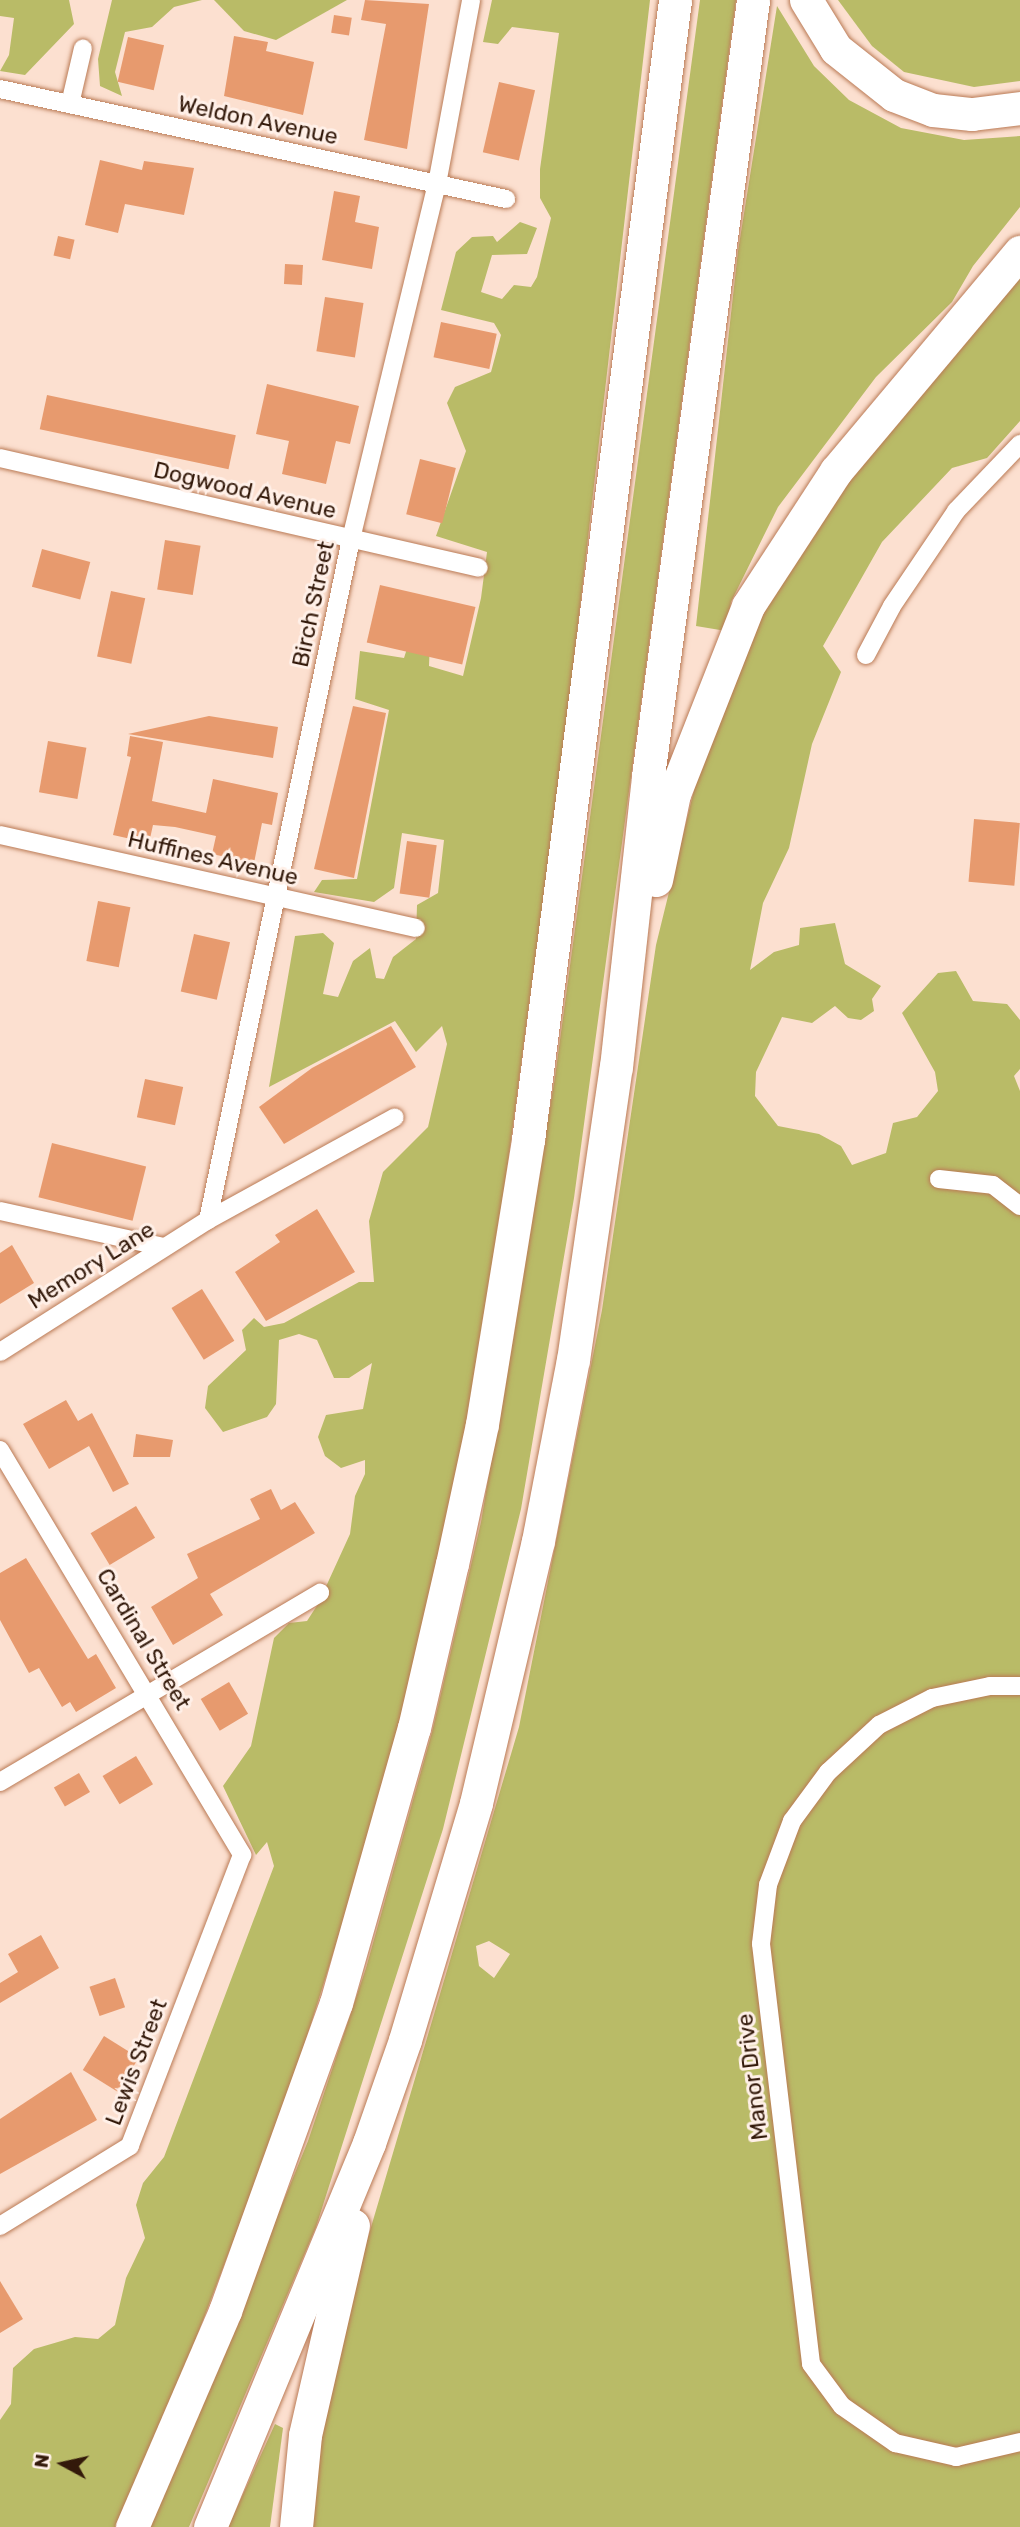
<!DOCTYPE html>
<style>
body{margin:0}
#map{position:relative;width:1020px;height:2527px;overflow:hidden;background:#fce0d0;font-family:Rubik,sans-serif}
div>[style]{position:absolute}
.green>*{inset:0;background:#b9bb67}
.building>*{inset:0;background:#e79a6e;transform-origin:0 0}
.roads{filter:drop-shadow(0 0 2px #ba7a55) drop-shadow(0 0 2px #ba7a55)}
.minor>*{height:18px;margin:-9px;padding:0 9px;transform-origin:9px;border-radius:9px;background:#fff}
.motorway>*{height:33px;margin:-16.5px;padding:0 16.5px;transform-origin:16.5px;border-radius:16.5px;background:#fff}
span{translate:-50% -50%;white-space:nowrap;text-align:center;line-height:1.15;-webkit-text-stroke:6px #fff0e8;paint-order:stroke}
.street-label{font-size:23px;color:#33190a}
.north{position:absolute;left:28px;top:2429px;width:70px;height:70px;-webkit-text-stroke:5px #fff0e8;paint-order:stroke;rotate:278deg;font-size:19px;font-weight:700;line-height:28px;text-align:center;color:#33190a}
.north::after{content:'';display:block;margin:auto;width:24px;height:32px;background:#33190a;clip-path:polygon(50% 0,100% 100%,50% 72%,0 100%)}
</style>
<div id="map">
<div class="green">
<div style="clip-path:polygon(0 0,69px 0,74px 24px,25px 75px,0 71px,9px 55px,14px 18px,0 16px)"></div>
<div style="clip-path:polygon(112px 0,202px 0,174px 7px,152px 27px,125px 32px,115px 72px,122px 96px,100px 86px,98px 59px)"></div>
<div style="clip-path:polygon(214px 0,347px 0,276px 40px,244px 31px)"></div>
<div style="clip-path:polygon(492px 0,650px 0,567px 720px,491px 1290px,463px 1445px,400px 1722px,356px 1881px,286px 2103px,179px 2383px,115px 2527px,0 2527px,0 2420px,11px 2404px,13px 2368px,34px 2349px,75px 2337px,98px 2339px,115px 2325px,126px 2278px,145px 2238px,136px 2205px,143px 2183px,164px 2157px,274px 1866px,267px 1842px,256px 1855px,223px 1786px,251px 1746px,274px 1638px,289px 1623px,307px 1621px,318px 1604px,350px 1534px,355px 1496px,365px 1474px,365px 1460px,341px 1468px,325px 1456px,318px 1437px,326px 1415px,363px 1409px,372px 1363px,349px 1378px,334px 1378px,317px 1340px,299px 1334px,279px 1340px,276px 1404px,267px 1417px,223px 1432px,205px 1408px,208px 1386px,246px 1350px,242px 1330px,254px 1318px,264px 1327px,284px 1323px,359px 1282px,374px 1282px,369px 1221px,383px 1172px,428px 1127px,447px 1044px,442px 1026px,416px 1052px,395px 1021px,269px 1087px,295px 936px,323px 933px,334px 943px,323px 994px,338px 997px,353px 961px,370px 948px,376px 978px,384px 979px,393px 957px,416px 939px,417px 905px,438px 893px,444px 840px,402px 833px,394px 888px,374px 902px,314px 892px,322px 880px,357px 879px,389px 710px,355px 699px,360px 651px,404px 658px,420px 608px,431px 612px,429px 666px,463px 676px,481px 598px,487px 552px,436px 536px,466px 451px,447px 403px,455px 387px,491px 372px,501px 335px,494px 323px,441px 310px,456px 252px,472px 237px,493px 236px,497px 242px,520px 222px,537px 228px,527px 254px,492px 255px,481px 292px,502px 299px,514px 285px,531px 287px,537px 277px,551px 218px,540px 198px,540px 169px,559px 33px,512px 27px,498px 44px,483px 42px)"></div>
<div style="clip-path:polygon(700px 0,736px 0,574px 1198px,521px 1509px,443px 1829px,316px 2227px,189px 2527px,150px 2527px,308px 2141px,366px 1968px,432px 1732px,481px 1522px,555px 1077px)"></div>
<div style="clip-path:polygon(838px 0,1020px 0,1020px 81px,974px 87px,904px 72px,872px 46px)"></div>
<div style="clip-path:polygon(777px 6px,814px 66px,849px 100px,901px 128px,964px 140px,1020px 136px,1020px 207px,973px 266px,952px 302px,876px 377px,778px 507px,731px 602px,726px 631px,696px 626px,738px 251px)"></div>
<div style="clip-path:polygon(evenodd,1020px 273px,1020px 421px,987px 458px,952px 468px,882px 542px,823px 646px,841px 672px,812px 744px,789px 848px,763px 903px,750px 970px,774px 952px,799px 945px,800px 928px,835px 923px,845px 964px,881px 986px,872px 999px,874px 1011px,861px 1020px,848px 1018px,835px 1006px,812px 1023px,782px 1017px,756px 1072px,755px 1096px,778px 1126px,819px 1134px,841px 1146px,852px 1165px,886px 1153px,893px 1123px,917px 1117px,938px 1091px,935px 1072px,902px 1013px,938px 973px,956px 971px,973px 1001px,1007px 1004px,1020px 1020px,1020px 1069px,1014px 1076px,1020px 1091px,1020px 2527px,304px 2527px,307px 2493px,361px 2261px,519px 1727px,602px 1310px,656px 945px,697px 778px,755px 630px,789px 566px,842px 484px,1020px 273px,489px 1941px,510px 1954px,490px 1984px,494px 1978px,479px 1966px,476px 1946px,489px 1941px)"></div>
<div style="clip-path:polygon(275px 2424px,283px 2428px,270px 2527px,228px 2527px)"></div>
</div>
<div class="building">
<div style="clip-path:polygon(365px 0,429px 4px,407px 149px,364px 140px,386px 24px,361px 20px)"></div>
<div style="left:334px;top:15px;width:18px;height:18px;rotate:9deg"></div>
<div style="clip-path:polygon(234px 36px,268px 42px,266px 51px,314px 62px,303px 115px,224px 96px)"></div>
<div style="left:128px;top:37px;width:37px;height:46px;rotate:13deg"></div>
<div style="left:499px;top:82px;width:37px;height:72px;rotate:13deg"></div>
<div style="clip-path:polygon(100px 160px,142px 170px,144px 161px,194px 168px,184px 215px,125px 204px,118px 233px,85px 225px)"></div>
<div style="clip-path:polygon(334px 191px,360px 196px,355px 222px,379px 227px,372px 269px,322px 260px)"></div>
<div style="left:58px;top:236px;width:17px;height:20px;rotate:13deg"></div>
<div style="left:285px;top:264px;width:18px;height:20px;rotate:3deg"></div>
<div style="left:325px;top:297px;width:39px;height:55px;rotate:9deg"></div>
<div style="left:441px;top:322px;width:57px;height:36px;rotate:12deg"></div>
<div style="clip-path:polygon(267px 384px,359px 406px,350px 444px,336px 441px,326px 484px,282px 474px,289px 441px,256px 434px)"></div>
<div style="left:47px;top:395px;width:193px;height:35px;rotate:12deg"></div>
<div style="left:420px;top:459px;width:37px;height:57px;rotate:14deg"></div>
<div style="left:165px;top:540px;width:36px;height:50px;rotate:9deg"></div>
<div style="left:42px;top:549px;width:50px;height:39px;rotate:15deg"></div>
<div style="left:380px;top:585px;width:98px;height:59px;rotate:13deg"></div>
<div style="left:111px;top:591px;width:35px;height:67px;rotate:12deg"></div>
<div style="clip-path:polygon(353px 706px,386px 713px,354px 878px,314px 869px)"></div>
<div style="clip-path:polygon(209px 716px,278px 727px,273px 758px,128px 734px)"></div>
<div style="clip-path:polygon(130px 736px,163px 742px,152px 801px,206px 813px,213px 779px,278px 793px,272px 825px,262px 823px,254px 863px,212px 854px,216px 836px,175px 827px,153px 825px,149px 843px,113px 835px,131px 757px,127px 756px)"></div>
<div style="left:48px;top:741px;width:39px;height:52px;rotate:10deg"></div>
<div style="left:974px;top:819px;width:46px;height:63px;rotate:5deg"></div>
<div style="left:407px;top:841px;width:30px;height:53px;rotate:8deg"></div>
<div style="left:98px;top:901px;width:33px;height:61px;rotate:11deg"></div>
<div style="left:194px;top:934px;width:37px;height:59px;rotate:13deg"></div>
<div style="clip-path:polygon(391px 1026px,416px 1067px,284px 1144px,259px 1107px,312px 1068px)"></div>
<div style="left:145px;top:1079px;width:39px;height:39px;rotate:12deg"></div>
<div style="left:52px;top:1143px;width:97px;height:56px;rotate:14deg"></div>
<div style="clip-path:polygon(317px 1209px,355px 1272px,266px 1321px,235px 1272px,280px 1242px,275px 1235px)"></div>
<div style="clip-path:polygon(12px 1245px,34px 1283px,0 1304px,0 1253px)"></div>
<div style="left:202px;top:1289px;width:61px;height:36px;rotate:58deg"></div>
<div style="clip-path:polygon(66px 1400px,78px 1421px,92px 1413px,129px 1484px,113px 1492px,89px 1446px,49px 1469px,23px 1424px)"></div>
<div style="clip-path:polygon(136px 1434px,173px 1440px,170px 1457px,133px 1457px)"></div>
<div style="clip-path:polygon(271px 1489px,281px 1510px,295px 1502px,315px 1533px,210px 1594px,223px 1615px,173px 1645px,151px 1607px,198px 1578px,187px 1554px,260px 1519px,250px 1499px)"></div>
<div style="left:136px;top:1506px;width:37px;height:53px;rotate:59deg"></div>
<div style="clip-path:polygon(26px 1558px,88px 1659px,96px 1654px,116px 1688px,76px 1712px,70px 1702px,62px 1707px,39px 1668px,29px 1673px,0 1620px,0 1573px)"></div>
<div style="left:229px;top:1682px;width:37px;height:33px;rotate:59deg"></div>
<div style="left:136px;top:1756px;width:33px;height:39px;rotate:59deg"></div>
<div style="left:79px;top:1773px;width:22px;height:29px;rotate:60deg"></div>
<div style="clip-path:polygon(41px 1935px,59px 1968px,0 2003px,0 1983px,18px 1972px,8px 1954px)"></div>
<div style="left:115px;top:1978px;width:31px;height:27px;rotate:71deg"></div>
<div style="left:104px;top:2036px;width:41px;height:40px;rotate:32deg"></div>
<div style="clip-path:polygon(71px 2072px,97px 2120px,0 2174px,0 2119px)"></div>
<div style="clip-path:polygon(0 2281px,23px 2319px,0 2333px)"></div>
</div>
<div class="roads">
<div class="minor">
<div style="left:0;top:89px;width:518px;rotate:12.26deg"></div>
<div style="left:70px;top:104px;width:57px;rotate:-76.9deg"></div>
<div style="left:0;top:458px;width:491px;rotate:12.9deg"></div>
<div style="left:866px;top:655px;width:55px;rotate:-62deg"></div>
<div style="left:892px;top:606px;width:115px;rotate:-56deg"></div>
<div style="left:956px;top:511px;width:93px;rotate:-46.3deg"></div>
<div style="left:0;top:835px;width:426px;rotate:12.6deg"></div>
<div style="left:939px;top:1179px;width:54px;rotate:6.3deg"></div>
<div style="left:993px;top:1185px;width:34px;rotate:38deg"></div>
<div style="left:0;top:1211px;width:168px;rotate:12.4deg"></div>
<div style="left:208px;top:1220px;width:696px;rotate:-78.14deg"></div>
<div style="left:351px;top:539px;width:365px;rotate:-76.4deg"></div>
<div style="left:437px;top:184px;width:187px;rotate:-79.5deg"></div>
<div style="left:0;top:1352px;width:246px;rotate:-32.4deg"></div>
<div style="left:208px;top:1220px;width:213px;rotate:-28.8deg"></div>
<div style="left:0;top:1450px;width:472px;rotate:59.1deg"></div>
<div style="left:242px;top:1855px;width:312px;rotate:111.1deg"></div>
<div style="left:130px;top:2146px;width:153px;rotate:148.4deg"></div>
<div style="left:1020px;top:1686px;width:30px;rotate:180deg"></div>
<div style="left:990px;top:1686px;width:59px;rotate:168.3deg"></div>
<div style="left:932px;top:1698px;width:59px;rotate:153deg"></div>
<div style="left:879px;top:1725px;width:69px;rotate:137.3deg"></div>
<div style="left:828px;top:1772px;width:61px;rotate:126.3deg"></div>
<div style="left:792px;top:1821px;width:68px;rotate:110.6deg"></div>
<div style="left:768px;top:1885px;width:59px;rotate:96.8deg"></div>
<div style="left:761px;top:1944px;width:423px;rotate:83.2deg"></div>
<div style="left:811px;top:2364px;width:52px;rotate:53.6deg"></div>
<div style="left:842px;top:2406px;width:65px;rotate:34.9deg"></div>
<div style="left:895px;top:2443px;width:63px;rotate:12.9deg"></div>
<div style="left:956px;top:2457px;width:66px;rotate:-13.2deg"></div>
<div style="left:0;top:1782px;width:372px;rotate:-30.6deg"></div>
</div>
<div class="motorway">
<div style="left:806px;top:0;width:57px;rotate:58.5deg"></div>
<div style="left:836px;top:49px;width:74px;rotate:38.4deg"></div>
<div style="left:894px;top:95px;width:42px;rotate:21deg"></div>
<div style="left:933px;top:110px;width:39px;rotate:6deg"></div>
<div style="left:972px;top:114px;width:48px;rotate:-7.1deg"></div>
<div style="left:656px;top:880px;width:88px;rotate:-78.2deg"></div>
<div style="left:674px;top:794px;width:202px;rotate:-68.5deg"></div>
<div style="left:748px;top:606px;width:161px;rotate:-56.9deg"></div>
<div style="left:836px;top:471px;width:286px;rotate:-50deg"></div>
<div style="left:132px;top:2527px;width:235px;rotate:-66.7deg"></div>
<div style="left:225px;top:2311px;width:327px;rotate:-70.2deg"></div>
<div style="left:336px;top:2003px;width:286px;rotate:-74.2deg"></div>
<div style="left:414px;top:1728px;width:168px;rotate:-77deg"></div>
<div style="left:452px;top:1564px;width:143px;rotate:-77.9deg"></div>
<div style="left:482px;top:1424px;width:288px;rotate:-80.8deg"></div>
<div style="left:528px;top:1140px;width:1149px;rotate:-82.65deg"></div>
<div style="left:210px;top:2527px;width:416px;rotate:-67.5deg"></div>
<div style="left:369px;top:2143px;width:109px;rotate:-70.7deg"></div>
<div style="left:405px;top:2040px;width:247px;rotate:-73.3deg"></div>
<div style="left:476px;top:1803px;width:269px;rotate:-76.7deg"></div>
<div style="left:538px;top:1541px;width:184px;rotate:-79.1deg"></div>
<div style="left:573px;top:1360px;width:296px;rotate:-81.7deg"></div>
<div style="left:616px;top:1067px;width:293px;rotate:-83.7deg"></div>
<div style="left:648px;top:776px;width:783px;rotate:-82.29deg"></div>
<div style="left:296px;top:2527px;width:92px;rotate:-84.4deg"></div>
<div style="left:305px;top:2435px;width:215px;rotate:-77.1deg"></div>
</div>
</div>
<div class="street-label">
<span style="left:258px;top:120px;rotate:12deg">Weldon Avenue</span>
<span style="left:245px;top:490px;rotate:13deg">Dogwood Avenue</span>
<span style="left:313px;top:604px;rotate:-78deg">Birch Street</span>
<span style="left:213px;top:858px;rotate:13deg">Huffines Avenue</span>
<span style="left:91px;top:1265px;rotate:-32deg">Memory Lane</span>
<span style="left:144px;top:1639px;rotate:59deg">Cardinal Street</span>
<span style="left:136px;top:2062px;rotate:-69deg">Lewis Street</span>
<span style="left:752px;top:2077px;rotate:-97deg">Manor Drive</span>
</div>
<div class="north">N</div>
</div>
